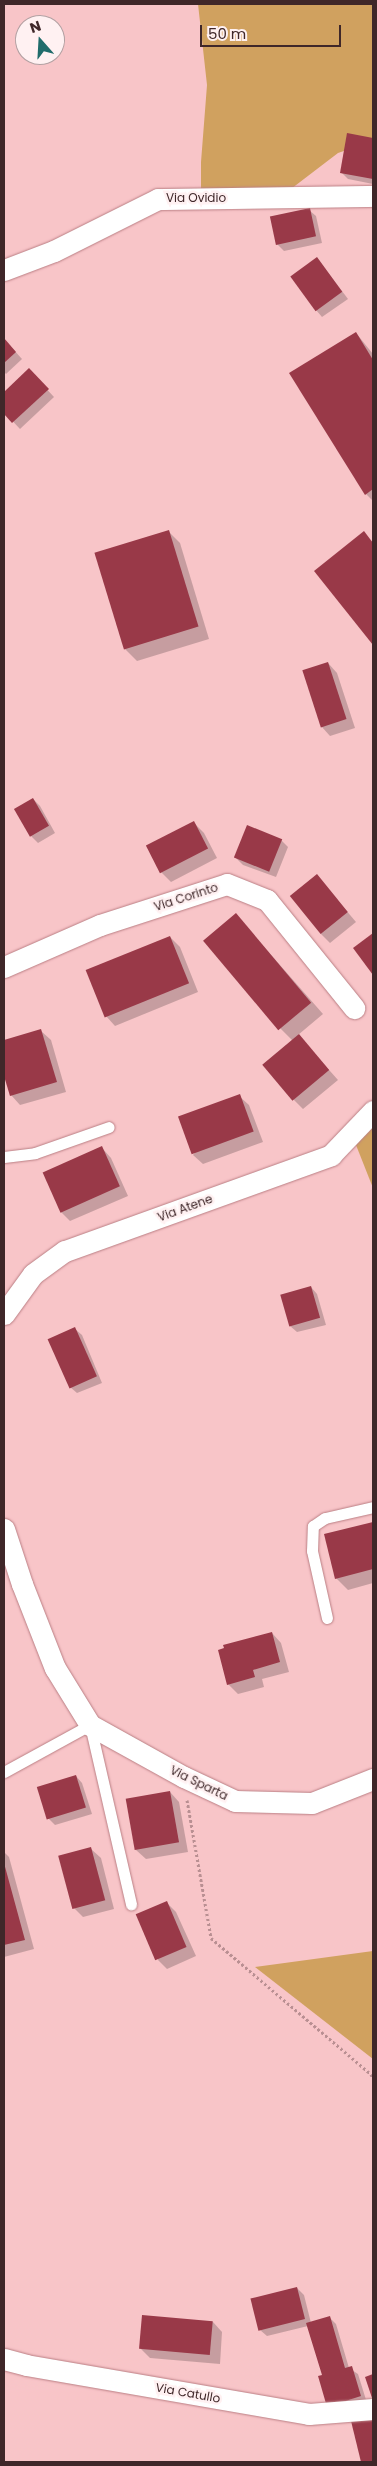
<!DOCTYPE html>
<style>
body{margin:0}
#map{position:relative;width:377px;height:2466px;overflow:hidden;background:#f8c5c8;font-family:Poppins,sans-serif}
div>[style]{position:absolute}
.green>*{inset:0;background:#d0a15f}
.shadow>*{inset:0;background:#0003}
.building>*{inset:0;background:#993948;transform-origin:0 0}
.path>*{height:3px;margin-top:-1.5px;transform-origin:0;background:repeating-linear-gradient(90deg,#b98f92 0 2.5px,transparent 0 5px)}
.roads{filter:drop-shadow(0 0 1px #ba7f84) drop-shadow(0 0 1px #ba7f84)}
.service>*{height:11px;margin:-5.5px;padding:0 5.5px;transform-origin:5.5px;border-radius:5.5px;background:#fff}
.minor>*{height:21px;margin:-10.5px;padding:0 10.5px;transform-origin:10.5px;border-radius:10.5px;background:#fff}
span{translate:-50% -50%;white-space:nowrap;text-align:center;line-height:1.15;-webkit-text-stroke:5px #fff1f2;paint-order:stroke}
.street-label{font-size:12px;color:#3f2729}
.frame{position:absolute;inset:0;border:5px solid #3f2729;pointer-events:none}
.north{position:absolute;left:15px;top:15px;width:50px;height:50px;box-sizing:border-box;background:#fff1f2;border:1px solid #b2a0a2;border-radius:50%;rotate:341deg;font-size:14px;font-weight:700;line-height:20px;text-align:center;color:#3f2729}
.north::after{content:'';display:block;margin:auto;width:18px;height:22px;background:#206c6b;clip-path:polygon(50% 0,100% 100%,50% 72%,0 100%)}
.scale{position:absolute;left:200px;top:25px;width:141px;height:22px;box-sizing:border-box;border:2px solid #3f2729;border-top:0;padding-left:6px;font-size:15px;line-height:18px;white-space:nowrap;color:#3f2729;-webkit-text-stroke:4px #fff1f2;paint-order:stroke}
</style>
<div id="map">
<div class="green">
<div style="clip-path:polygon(198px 4px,373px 4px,373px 141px,338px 153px,266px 208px,229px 209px,201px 204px,201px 162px,207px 85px)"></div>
<div style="clip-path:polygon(373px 1126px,373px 1188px,356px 1145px)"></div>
<div style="clip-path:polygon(373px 1951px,373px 2059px,255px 1967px)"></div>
</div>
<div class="shadow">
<div style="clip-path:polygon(348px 134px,373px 139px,373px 184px,348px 179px,341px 172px)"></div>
<div style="clip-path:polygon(309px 210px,316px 216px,322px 243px,284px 251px,277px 244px)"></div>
<div style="clip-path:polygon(317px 258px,348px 299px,322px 317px,316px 310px)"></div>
<div style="clip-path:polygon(356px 333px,373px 354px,373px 501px,366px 494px)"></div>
<div style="clip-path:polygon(4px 339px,22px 359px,6px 374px,4px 372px)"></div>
<div style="clip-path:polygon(29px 370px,54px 397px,20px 429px,4px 412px,4px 393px)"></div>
<div style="clip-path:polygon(168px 531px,180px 543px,209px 639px,137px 661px,125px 649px)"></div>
<div style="clip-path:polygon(364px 533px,373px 543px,373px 643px,316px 571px)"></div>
<div style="clip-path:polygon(328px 663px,337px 673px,355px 728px,330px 736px,321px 726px)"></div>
<div style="clip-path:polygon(33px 799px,40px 806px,55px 833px,38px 843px,31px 836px)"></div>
<div style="clip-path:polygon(194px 823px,204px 833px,217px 858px,171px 882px,161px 872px)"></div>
<div style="clip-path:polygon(281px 840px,288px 847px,276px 877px,243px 865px,236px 858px)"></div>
<div style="clip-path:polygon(317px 876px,356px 922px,330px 943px,321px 934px)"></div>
<div style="clip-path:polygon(236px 915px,323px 1014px,298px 1035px,338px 1080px,303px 1109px,294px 1100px,292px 1040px,280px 1028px)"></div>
<div style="clip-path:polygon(170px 937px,180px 947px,198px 992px,115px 1026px,106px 1016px)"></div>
<div style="clip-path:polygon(41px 1031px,51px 1040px,66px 1092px,20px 1105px,11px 1095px,4px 1072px,4px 1041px)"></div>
<div style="clip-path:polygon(239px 1096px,249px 1105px,263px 1142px,203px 1164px,193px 1155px)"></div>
<div style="clip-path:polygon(102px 1148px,111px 1158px,128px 1196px,70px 1221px,61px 1212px)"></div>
<div style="clip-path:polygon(311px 1287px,317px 1294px,326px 1325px,297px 1332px,290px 1326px)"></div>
<div style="clip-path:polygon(75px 1329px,82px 1335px,102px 1383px,77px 1393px,70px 1387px,50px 1340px)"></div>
<div style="clip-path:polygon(373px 1523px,373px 1583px,348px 1590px,336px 1578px,325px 1535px)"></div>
<div style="clip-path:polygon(272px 1633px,281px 1643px,289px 1672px,262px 1679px,264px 1687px,238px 1694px,228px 1684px)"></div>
<div style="clip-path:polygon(76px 1776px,82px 1783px,92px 1814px,55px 1825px,48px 1818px)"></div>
<div style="clip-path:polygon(170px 1792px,179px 1802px,188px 1852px,146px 1859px,136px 1850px,127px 1800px)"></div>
<div style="clip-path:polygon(91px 1849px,101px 1858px,114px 1909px,83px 1917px,73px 1907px)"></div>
<div style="clip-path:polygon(4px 1852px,9px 1857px,34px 1949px,4px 1957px)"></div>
<div style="clip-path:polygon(166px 1902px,176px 1912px,196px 1956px,167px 1969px,158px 1960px)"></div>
<div style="clip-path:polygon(297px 2288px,304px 2295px,311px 2323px,329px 2317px,336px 2324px,349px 2368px,358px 2374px,367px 2403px,335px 2413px,308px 2326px,267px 2336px,260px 2330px)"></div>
<div style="clip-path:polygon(213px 2322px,222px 2332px,220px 2364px,150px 2358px,140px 2348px)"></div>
<div style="clip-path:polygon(373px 2416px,373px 2462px,362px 2462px,352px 2422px)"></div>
</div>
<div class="building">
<div style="clip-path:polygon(347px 133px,373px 138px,373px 179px,340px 173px)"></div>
<div style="left:310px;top:208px;width:29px;height:41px;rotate:78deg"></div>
<div style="left:317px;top:257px;width:43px;height:33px;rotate:54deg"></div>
<div style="clip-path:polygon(356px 332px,373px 360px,373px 489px,365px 495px,289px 373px)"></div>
<div style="clip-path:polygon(4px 338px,16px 352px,4px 363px)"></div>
<div style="clip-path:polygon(29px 368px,49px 389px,12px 423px,4px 414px,4px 392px)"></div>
<div style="left:169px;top:530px;width:101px;height:78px;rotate:73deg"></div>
<div style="clip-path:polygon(364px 531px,373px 543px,373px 645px,314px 571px)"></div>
<div style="left:328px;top:662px;width:60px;height:27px;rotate:72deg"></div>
<div style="left:33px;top:798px;width:32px;height:22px;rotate:60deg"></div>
<div style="left:194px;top:821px;width:31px;height:54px;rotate:63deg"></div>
<div style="left:247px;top:825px;width:38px;height:35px;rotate:22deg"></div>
<div style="left:317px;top:874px;width:49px;height:35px;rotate:51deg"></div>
<div style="left:236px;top:913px;width:117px;height:43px;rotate:50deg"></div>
<div style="clip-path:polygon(373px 933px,373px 975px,353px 948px)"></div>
<div style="left:170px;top:936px;width:51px;height:91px;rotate:68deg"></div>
<div style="clip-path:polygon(41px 1029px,57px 1082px,10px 1096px,4px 1076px,4px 1040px)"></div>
<div style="left:299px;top:1034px;width:47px;height:48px;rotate:50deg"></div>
<div style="left:240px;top:1094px;width:40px;height:66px;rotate:70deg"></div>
<div style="left:102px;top:1146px;width:44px;height:65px;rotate:66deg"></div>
<div style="left:311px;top:1286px;width:33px;height:32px;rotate:74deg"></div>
<div style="left:75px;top:1327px;width:54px;height:30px;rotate:66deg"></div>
<div style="clip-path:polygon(373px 1522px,373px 1569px,335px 1579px,324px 1534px)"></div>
<div style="clip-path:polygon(272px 1632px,280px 1662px,253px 1670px,255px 1677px,227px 1685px,218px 1650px,224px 1648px,223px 1645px)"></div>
<div style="left:76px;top:1775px;width:34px;height:41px;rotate:73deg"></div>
<div style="left:170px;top:1791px;width:52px;height:45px;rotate:80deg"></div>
<div style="left:91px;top:1847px;width:55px;height:34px;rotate:75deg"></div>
<div style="clip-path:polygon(4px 1863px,25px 1940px,4px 1945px)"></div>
<div style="left:167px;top:1901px;width:50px;height:34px;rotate:67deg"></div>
<div style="left:297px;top:2287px;width:33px;height:48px;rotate:76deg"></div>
<div style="left:142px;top:2315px;width:71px;height:34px;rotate:5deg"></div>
<div style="clip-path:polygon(330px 2316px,345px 2368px,352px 2366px,361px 2396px,327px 2407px,318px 2376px,322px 2375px,306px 2323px)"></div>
<div style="clip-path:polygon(373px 2374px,373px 2401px,365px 2377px)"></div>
<div style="clip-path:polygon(373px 2415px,373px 2462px,361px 2462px,351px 2421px)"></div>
</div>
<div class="path">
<div style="left:187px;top:1800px;width:140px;rotate:80.1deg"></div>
<div style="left:211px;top:1938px;width:210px;rotate:40.4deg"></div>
<div style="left:371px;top:2074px;width:5px;rotate:68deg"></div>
</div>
<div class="roads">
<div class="service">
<div style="left:4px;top:1157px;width:31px;rotate:-7deg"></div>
<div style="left:35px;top:1153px;width:78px;rotate:-19.4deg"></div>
<div style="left:327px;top:1618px;width:69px;rotate:-102.6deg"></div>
<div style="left:312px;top:1551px;width:25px;rotate:-88deg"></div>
<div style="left:313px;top:1526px;width:14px;rotate:-34deg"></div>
<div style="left:325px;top:1518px;width:49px;rotate:-12.9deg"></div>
<div style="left:4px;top:1772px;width:98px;rotate:-28.7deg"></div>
<div style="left:90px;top:1725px;width:184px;rotate:77.1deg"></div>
</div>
<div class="minor">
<div style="left:4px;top:270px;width:53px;rotate:-20.8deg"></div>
<div style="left:54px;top:251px;width:116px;rotate:-26.6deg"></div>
<div style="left:158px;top:199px;width:215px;rotate:-0.8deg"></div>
<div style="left:4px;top:967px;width:105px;rotate:-23.6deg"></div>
<div style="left:100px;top:925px;width:133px;rotate:-17.9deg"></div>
<div style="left:227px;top:884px;width:43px;rotate:21.8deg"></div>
<div style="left:267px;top:900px;width:139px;rotate:51.1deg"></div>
<div style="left:4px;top:1314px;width:49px;rotate:-54.1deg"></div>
<div style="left:33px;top:1274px;width:39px;rotate:-36deg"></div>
<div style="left:65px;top:1251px;width:283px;rotate:-19.8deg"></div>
<div style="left:331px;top:1155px;width:61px;rotate:-46.3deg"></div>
<div style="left:4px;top:1529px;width:58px;rotate:71.9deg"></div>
<div style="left:22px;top:1584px;width:90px;rotate:68.6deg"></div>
<div style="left:55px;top:1668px;width:67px;rotate:58.4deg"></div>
<div style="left:90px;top:1725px;width:107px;rotate:29deg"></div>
<div style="left:184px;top:1777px;width:56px;rotate:25.2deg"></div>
<div style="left:235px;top:1801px;width:77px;rotate:1.5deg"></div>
<div style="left:312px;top:1803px;width:66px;rotate:-21.5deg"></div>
<div style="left:4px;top:2359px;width:23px;rotate:15deg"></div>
<div style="left:26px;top:2365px;width:287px;rotate:9.8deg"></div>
<div style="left:309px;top:2414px;width:64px;rotate:-4.5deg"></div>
</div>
</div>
<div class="street-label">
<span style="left:196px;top:198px">Via Ovidio</span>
<span style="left:186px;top:897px;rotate:-18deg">Via Corinto</span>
<span style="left:185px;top:1208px;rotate:-20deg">Via Atene</span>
<span style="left:199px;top:1783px;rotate:26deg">Via Sparta</span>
<span style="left:188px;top:2393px;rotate:10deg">Via Catullo</span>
</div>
<div class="frame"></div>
<div class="north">N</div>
<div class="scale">50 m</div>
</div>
